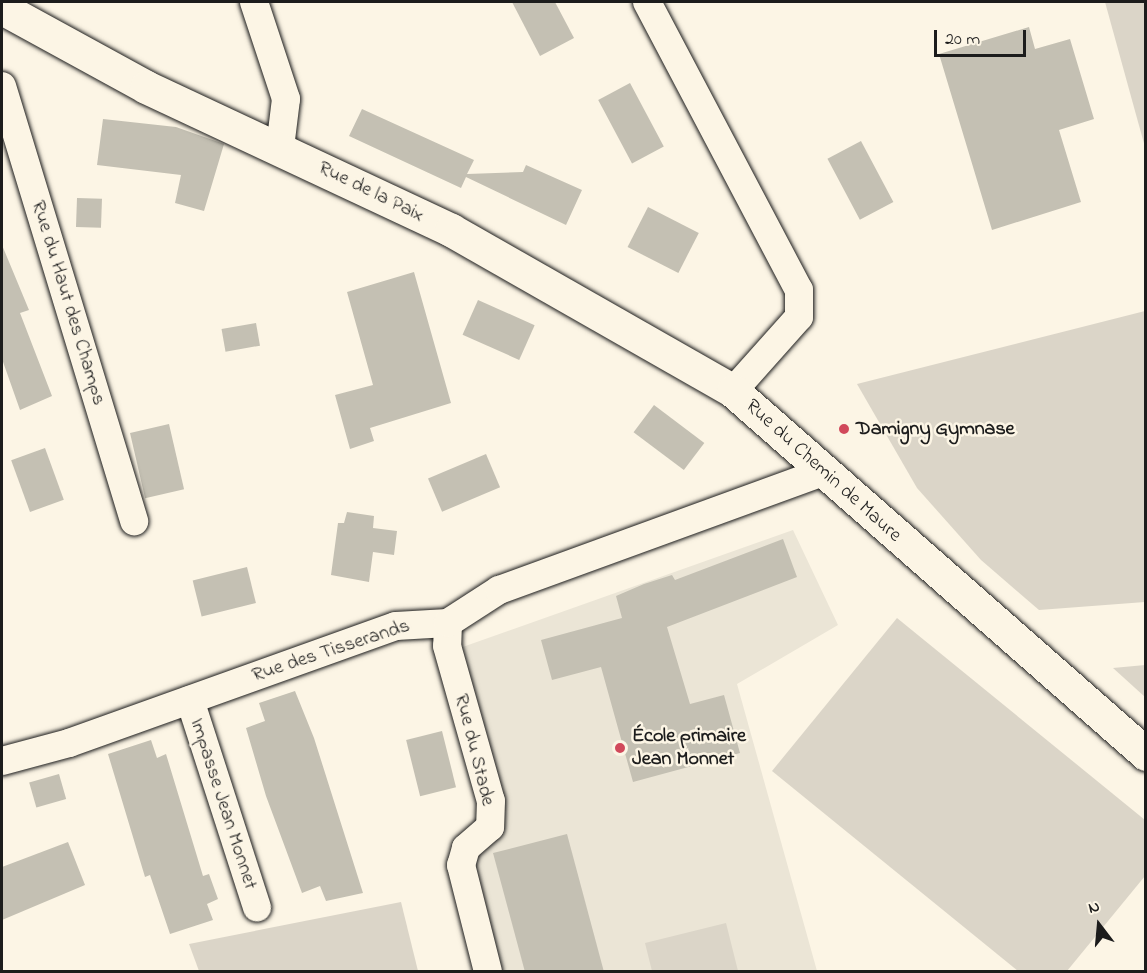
<!DOCTYPE html>
<meta charset="utf-8">
<style>
body{margin:0}
#map{position:relative;width:1147px;height:973px;overflow:hidden;background:#fcf5e5;font-family:"Indie Flower",sans-serif}
div>[style]{position:absolute}
.built>*{inset:0;background:#ebe5d6}
.green>*{inset:0;background:#dbd5c8}
.building>*{inset:0;background:#c4c0b3;transform-origin:0 0}
.roads{filter:drop-shadow(0 0 2px #1c1c1c) drop-shadow(0 0 2px #1c1c1c)}
.street>*{height:28px;margin:-14px;padding:0 14px;transform-origin:14px;border-radius:14px;background:#fcf5e5}
.secondary>*{height:33px;margin:-16.5px;padding:0 16.5px;transform-origin:16.5px;border-radius:16.5px;background:#fcf5e5}
.dots>*{width:16px;height:16px;translate:-50% -50%;box-sizing:border-box;border:3px solid #fcf5e5;border-radius:50%}
span{translate:-50% -50%;white-space:nowrap;text-align:center;line-height:1.15;-webkit-text-stroke:5px #fcf5e5;paint-order:stroke}
.street-label{font-size:20px;color:#1c1c1c}
.poi-label{font-size:20px;color:#1c1c1c;font-weight:700}
.left{translate:0 -50%;text-align:left}
.frame{position:absolute;inset:0;border:3px solid #1c1c1c;pointer-events:none}
.north{position:absolute;left:1069px;top:895px;width:60px;height:60px;-webkit-text-stroke:4px #fcf5e5;paint-order:stroke;rotate:344deg;font-size:16px;font-weight:700;line-height:24px;text-align:center;color:#1c1c1c}
.north::after{content:'';display:block;margin:auto;width:21px;height:27px;background:#1c1c1c;clip-path:polygon(50% 0,100% 100%,50% 72%,0 100%)}
.scale{position:absolute;left:934px;top:30px;width:92px;height:27px;box-sizing:border-box;border:3px solid #1c1c1c;border-top:0;padding-left:8px;font-size:18px;line-height:21px;white-space:nowrap;color:#1c1c1c;-webkit-text-stroke:4px #fcf5e5;paint-order:stroke}
</style>
<div id="map">
<div class="built">
<div style="clip-path:polygon(793px 530px,838px 625px,737px 684px,817px 971px,500px 971px,470px 857px,500px 834px,457px 649px)"></div>
</div>
<div class="green">
<div style="clip-path:polygon(1105px 2px,1145px 2px,1145px 147px,1135px 111px)"></div>
<div style="clip-path:polygon(1145px 311px,1145px 602px,1039px 610px,981px 560px,917px 488px,857px 384px)"></div>
<div style="clip-path:polygon(897px 618px,1145px 820px,1145px 876px,1067px 971px,1018px 971px,772px 771px)"></div>
<div style="clip-path:polygon(1145px 665px,1145px 697px,1113px 668px)"></div>
<div style="clip-path:polygon(401px 902px,418px 971px,199px 971px,189px 944px)"></div>
<div style="clip-path:polygon(726px 923px,738px 971px,652px 971px,645px 943px)"></div>
</div>
<div class="building">
<div style="clip-path:polygon(512px 2px,555px 2px,574px 38px,540px 56px)"></div>
<div style="clip-path:polygon(1029px 27px,1035px 49px,1070px 39px,1094px 119px,1059px 130px,1081px 202px,992px 230px,939px 54px)"></div>
<div style="left:630px;top:83px;width:72px;height:36px;rotate:62deg"></div>
<div style="clip-path:polygon(362px 109px,474px 160px,467px 174px,523px 172px,526px 165px,582px 190px,566px 225px,466px 177px,461px 188px,349px 136px)"></div>
<div style="clip-path:polygon(103px 119px,176px 127px,224px 144px,204px 211px,175px 203px,181px 175px,97px 165px)"></div>
<div style="left:861px;top:141px;width:69px;height:38px;rotate:62deg"></div>
<div style="left:77px;top:198px;width:25px;height:29px;rotate:2deg"></div>
<div style="left:648px;top:207px;width:57px;height:45px;rotate:27deg"></div>
<div style="clip-path:polygon(2px 245px,29px 310px,20px 313px,52px 396px,20px 410px,2px 359px)"></div>
<div style="clip-path:polygon(414px 272px,451px 403px,370px 428px,374px 441px,350px 449px,335px 395px,373px 385px,347px 292px)"></div>
<div style="left:478px;top:300px;width:62px;height:38px;rotate:24deg"></div>
<div style="left:256px;top:323px;width:23px;height:35px;rotate:80deg"></div>
<div style="left:654px;top:405px;width:63px;height:34px;rotate:37deg"></div>
<div style="left:169px;top:424px;width:67px;height:40px;rotate:77deg"></div>
<div style="left:45px;top:448px;width:55px;height:36px;rotate:70deg"></div>
<div style="left:486px;top:454px;width:36px;height:63px;rotate:67deg"></div>
<div style="clip-path:polygon(347px 512px,374px 516px,373px 528px,397px 531px,394px 555px,373px 552px,369px 582px,331px 575px,338px 523px,344px 523px)"></div>
<div style="clip-path:polygon(783px 539px,797px 577px,667px 627px,690px 704px,724px 695px,740px 753px,633px 782px,601px 667px,552px 680px,541px 640px,622px 618px,616px 596px,644px 584px,672px 575px,675px 580px)"></div>
<div style="left:247px;top:567px;width:37px;height:56px;rotate:76deg"></div>
<div style="clip-path:polygon(295px 691px,314px 738px,363px 893px,326px 901px,320px 886px,302px 893px,266px 796px,246px 728px,265px 721px,259px 703px)"></div>
<div style="left:442px;top:731px;width:58px;height:37px;rotate:76deg"></div>
<div style="clip-path:polygon(151px 740px,157px 758px,166px 754px,203px 876px,209px 874px,218px 899px,207px 904px,213px 920px,170px 934px,150px 875px,145px 877px,108px 754px)"></div>
<div style="left:59px;top:774px;width:26px;height:31px;rotate:74deg"></div>
<div style="clip-path:polygon(567px 834px,604px 972px,525px 972px,493px 853px)"></div>
<div style="clip-path:polygon(68px 842px,85px 885px,2px 920px,2px 867px)"></div>
</div>
<div class="roads">
<div class="street">
<div style="left:254px;top:2px;width:102px;rotate:71.7deg"></div>
<div style="left:286px;top:99px;width:49px;rotate:97deg"></div>
<div style="left:647px;top:2px;width:326px;rotate:62.2deg"></div>
<div style="left:799px;top:290px;width:27px;rotate:90deg"></div>
<div style="left:799px;top:317px;width:99px;rotate:131.7deg"></div>
<div style="left:2px;top:86px;width:455px;rotate:73.1deg"></div>
<div style="left:448px;top:623px;width:23px;rotate:92deg"></div>
<div style="left:447px;top:646px;width:161px;rotate:74.2deg"></div>
<div style="left:491px;top:801px;width:26px;rotate:92deg"></div>
<div style="left:490px;top:827px;width:32px;rotate:139deg"></div>
<div style="left:466px;top:848px;width:18px;rotate:106deg"></div>
<div style="left:461px;top:865px;width:110px;rotate:75.8deg"></div>
<div style="left:190px;top:700px;width:218px;rotate:72.1deg"></div>
<div style="left:2px;top:761px;width:69px;rotate:-15deg"></div>
<div style="left:69px;top:743px;width:347px;rotate:-19.7deg"></div>
<div style="left:396px;top:626px;width:52px;rotate:-3.3deg"></div>
<div style="left:448px;top:623px;width:61px;rotate:-32.9deg"></div>
<div style="left:499px;top:590px;width:345px;rotate:-20deg"></div>
</div>
<div class="secondary">
<div style="left:2px;top:8px;width:164px;rotate:28.7deg"></div>
<div style="left:146px;top:87px;width:337px;rotate:25.1deg"></div>
<div style="left:451px;top:230px;width:325px;rotate:29.7deg"></div>
<div style="left:733px;top:391px;width:550px;rotate:41.31deg"></div>
</div>
</div>
<div class="dots">
<div style="left:844px;top:429px;background:#d1495b"></div>
<div style="left:620px;top:748px;background:#d1495b"></div>
</div>
<div class="street-label">
<span style="left:371px;top:192px;rotate:26deg">Rue de la Paix</span>
<span style="left:68px;top:303px;rotate:73deg">Rue du Haut des Champs</span>
<span style="left:823px;top:471px;rotate:42deg">Rue du Chemin de Maure</span>
<span style="left:331px;top:651px;rotate:-18deg">Rue des Tisserands</span>
<span style="left:474px;top:750px;rotate:76deg">Rue du Stade</span>
<span style="left:223px;top:804px;rotate:72deg">Impasse Jean Monnet</span>
</div>
<div class="poi-label">
<span class="left" style="left:856px;top:429px">Damigny Gymnase</span>
<span class="left" style="left:632px;top:748px">École primaire<br>Jean Monnet</span>
</div>
<div class="frame"></div>
<div class="north">N</div>
<div class="scale">20 m</div>
</div>
